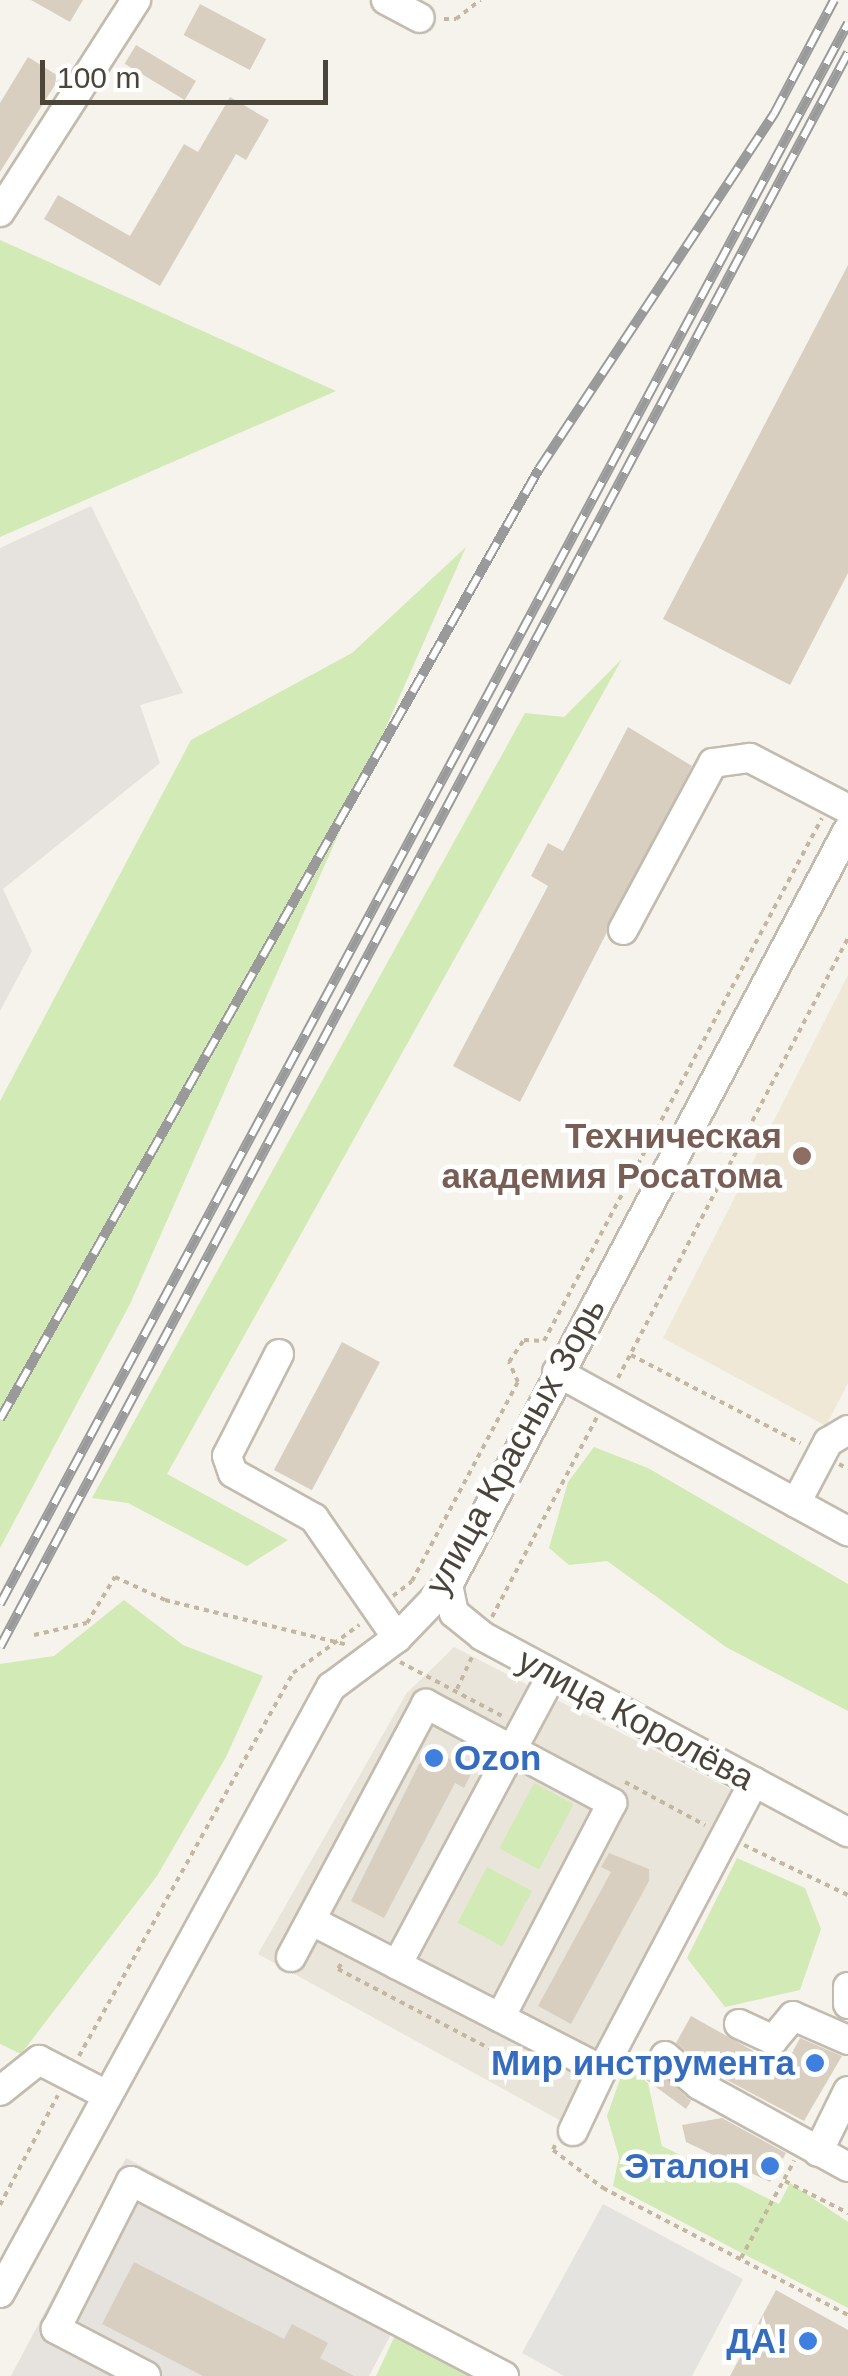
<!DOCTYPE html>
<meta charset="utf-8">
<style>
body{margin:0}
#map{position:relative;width:848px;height:2376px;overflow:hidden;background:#f6f3ec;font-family:Helvetica,sans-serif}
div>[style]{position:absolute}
.residential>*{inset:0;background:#eae5da}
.industrial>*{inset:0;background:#e6e2dd}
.education>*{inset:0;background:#efe8d6}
.green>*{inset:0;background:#d2eab5;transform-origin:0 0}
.parking>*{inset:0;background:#e5e3e0}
.building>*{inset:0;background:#d8cfc1;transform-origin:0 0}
.path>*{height:4px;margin-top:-2px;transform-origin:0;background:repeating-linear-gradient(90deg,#c4b79f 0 5px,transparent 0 10px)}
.roads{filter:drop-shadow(2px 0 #c2bbae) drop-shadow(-2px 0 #c2bbae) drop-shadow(0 2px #c2bbae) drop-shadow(0 -2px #c2bbae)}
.minor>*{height:28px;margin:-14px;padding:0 14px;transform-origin:14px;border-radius:14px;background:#fff}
.rail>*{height:10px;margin-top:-5px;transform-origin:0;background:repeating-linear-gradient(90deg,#fff 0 19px,#9a9a9a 0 38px);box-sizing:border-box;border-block:2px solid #9a9a9a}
.dots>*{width:28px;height:28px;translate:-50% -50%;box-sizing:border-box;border:5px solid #fff;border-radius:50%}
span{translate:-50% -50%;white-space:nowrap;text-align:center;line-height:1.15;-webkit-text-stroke:9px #fff;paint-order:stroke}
.education-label{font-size:35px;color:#785e54;font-weight:700}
.right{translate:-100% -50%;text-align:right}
.street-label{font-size:35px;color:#4b4439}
.shop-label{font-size:35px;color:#366cbe;font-weight:700}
.left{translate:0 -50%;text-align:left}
.scale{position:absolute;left:40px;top:60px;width:288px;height:45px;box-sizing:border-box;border:5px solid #4b4439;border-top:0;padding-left:12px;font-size:30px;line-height:35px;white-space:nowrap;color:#4b4439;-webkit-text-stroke:8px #fff;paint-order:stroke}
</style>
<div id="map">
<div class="residential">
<div style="clip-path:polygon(454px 1647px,753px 1801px,583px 2133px,258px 1954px,406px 1694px)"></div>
</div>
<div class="industrial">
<div style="clip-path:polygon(91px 506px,183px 693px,140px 705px,160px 763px,3px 889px,32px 951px,0 1011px,0 548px)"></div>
<div style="clip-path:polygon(126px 2158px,406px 2306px,369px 2376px,11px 2376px)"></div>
</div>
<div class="education">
<div style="clip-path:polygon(848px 975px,848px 1383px,826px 1426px,663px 1338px)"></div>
</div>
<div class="green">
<div style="clip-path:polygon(0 240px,336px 391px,0 537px)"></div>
<div style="clip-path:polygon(466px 547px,130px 1304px,0 1548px,0 1101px,191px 740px,352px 653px)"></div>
<div style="clip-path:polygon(622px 659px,167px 1474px,288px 1540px,247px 1566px,128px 1503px,92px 1498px,525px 713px,564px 717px)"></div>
<div style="clip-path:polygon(594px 1447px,648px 1468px,848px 1584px,848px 1711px,726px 1647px,607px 1561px,569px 1565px,549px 1548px,568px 1482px)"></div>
<div style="clip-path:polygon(124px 1600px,183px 1645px,263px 1676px,226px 1757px,157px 1876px,21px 2054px,0 2044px,0 1664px,54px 1656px)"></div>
<div style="left:534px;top:1783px;width:45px;height:74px;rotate:28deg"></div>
<div style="clip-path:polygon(737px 1858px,805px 1888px,821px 1929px,800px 1990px,725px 2007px,687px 1958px)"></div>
<div style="left:487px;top:1867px;width:51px;height:63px;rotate:28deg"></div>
<div style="clip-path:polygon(625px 2065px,648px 2083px,662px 2146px,779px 2204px,790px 2183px,848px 2222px,848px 2308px,613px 2186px,619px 2157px,607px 2116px)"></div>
<div style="clip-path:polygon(398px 2329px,497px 2376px,376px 2376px)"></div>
</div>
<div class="parking">
<div style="clip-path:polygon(603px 2204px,743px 2279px,692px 2376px,564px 2376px,522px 2353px)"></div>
</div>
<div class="building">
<div style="clip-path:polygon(31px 0,83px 0,70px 22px)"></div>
<div style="left:200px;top:4px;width:75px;height:35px;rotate:28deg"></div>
<div style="left:136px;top:45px;width:70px;height:22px;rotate:31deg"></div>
<div style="clip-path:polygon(28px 57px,60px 77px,0 172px,0 103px)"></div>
<div style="clip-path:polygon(230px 97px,269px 120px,246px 160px,236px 154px,160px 286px,44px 219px,58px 195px,130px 236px,184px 144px,198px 152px)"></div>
<div style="clip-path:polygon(848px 265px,848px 573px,790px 685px,663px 619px)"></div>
<div style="clip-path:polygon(628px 727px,692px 766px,520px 1102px,453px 1066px,548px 886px,531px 876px,548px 843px,563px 851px)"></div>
<div style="left:342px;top:1342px;width:43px;height:145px;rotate:28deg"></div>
<div style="clip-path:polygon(436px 1749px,471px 1774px,464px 1788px,455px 1783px,384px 1918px,351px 1901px,419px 1764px)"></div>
<div style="clip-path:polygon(609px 1853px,649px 1869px,649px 1881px,571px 2024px,538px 2006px,611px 1872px,601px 1867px)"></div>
<div style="clip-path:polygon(691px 2016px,784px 2068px,800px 2038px,842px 2056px,804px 2121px,708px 2070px,676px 2043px)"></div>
<div style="clip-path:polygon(649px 2063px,691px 2101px,686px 2109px,641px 2076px)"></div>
<div style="clip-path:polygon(722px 2118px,786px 2153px,770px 2182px,686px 2142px,682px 2125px)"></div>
<div style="clip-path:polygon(134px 2262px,284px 2339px,292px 2324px,328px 2343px,320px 2358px,354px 2376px,203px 2376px,102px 2324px)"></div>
<div style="clip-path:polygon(776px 2290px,848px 2330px,848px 2376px,730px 2376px)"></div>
</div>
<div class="path">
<div style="left:444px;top:19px;width:12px"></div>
<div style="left:456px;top:19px;width:31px;rotate:-38deg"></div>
<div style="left:631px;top:1355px;width:191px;rotate:27.5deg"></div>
<div style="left:618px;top:1378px;width:496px;rotate:-62.4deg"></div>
<div style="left:839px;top:1464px;width:10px;rotate:29deg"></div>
<div style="left:393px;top:1596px;width:24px;rotate:-38deg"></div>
<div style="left:412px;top:1581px;width:225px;rotate:-62deg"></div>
<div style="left:518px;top:1382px;width:22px;rotate:-114deg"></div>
<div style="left:509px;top:1362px;width:27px;rotate:-56deg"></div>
<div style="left:524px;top:1340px;width:20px;rotate:3deg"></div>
<div style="left:544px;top:1341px;width:592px;rotate:-62.01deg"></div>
<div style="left:492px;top:1617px;width:226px;rotate:-62.3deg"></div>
<div style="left:34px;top:1635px;width:54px;rotate:-12.8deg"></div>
<div style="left:87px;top:1623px;width:54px;rotate:-58.7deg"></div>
<div style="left:115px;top:1577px;width:55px;rotate:24.7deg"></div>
<div style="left:165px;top:1600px;width:188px;rotate:13.8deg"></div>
<div style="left:400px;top:1662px;width:115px;rotate:27.9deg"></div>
<div style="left:457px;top:1689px;width:35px;rotate:-65deg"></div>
<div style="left:625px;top:1782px;width:91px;rotate:28.3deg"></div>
<div style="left:744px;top:1845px;width:115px;rotate:25.7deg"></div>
<div style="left:341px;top:1964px;width:6px;rotate:121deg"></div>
<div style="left:338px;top:1969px;width:226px;rotate:27.7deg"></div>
<div style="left:538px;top:2074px;width:9px;rotate:-63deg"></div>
<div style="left:79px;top:2056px;width:439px;rotate:-60.8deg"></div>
<div style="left:293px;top:1673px;width:82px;rotate:-36deg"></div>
<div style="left:555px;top:2145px;width:5px;rotate:112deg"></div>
<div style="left:553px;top:2150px;width:63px;rotate:37.2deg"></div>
<div style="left:603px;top:2188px;width:276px;rotate:27.4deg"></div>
<div style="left:785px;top:2181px;width:71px;rotate:26.9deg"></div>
<div style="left:0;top:2205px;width:124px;rotate:-62.2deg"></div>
<div style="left:741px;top:2258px;width:111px;rotate:-61.3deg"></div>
</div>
<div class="roads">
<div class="minor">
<div style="left:386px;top:0;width:38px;rotate:28deg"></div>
<div style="left:0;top:212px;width:252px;rotate:-57.3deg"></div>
<div style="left:623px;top:930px;width:190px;rotate:-61.7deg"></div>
<div style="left:713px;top:763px;width:37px;rotate:-8deg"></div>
<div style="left:750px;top:758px;width:110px;rotate:27.5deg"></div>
<div style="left:279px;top:1354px;width:114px;rotate:117deg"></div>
<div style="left:227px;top:1456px;width:18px;rotate:71deg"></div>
<div style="left:233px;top:1473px;width:93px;rotate:29.1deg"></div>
<div style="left:314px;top:1518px;width:146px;rotate:55.3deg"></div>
<div style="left:557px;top:1372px;width:332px;rotate:28.7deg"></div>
<div style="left:796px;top:1503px;width:69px;rotate:-62.3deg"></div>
<div style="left:828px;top:1442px;width:23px;rotate:-31deg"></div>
<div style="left:448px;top:1585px;width:29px;rotate:78deg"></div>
<div style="left:454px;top:1613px;width:36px;rotate:39deg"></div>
<div style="left:482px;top:1636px;width:415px;rotate:28.2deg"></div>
<div style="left:312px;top:1921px;width:326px;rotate:27.2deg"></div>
<div style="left:602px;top:2070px;width:326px;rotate:-62.2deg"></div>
<div style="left:291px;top:1957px;width:287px;rotate:-61.9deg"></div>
<div style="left:426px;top:1704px;width:211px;rotate:28deg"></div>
<div style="left:612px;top:1803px;width:242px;rotate:117.5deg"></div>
<div style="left:397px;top:1965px;width:327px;rotate:-61.9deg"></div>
<div style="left:848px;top:1987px;width:17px;rotate:90deg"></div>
<div style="left:739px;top:2024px;width:38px;rotate:25deg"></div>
<div style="left:773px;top:2040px;width:31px;rotate:-50deg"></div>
<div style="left:793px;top:2016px;width:60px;rotate:23.6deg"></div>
<div style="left:665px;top:2056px;width:45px;rotate:40.5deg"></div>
<div style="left:699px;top:2085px;width:170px;rotate:28.8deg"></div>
<div style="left:0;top:2091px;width:50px;rotate:-38.5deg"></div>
<div style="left:39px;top:2060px;width:74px;rotate:27.3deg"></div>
<div style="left:573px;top:2131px;width:68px;rotate:-64.6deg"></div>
<div style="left:818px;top:2152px;width:68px;rotate:-63.8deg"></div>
<div style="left:0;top:2293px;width:691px;rotate:-61.36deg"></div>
<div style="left:331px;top:1687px;width:82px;rotate:-36.6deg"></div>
<div style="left:397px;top:1638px;width:74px;rotate:-46.1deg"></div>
<div style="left:448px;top:1585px;width:854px;rotate:-62.09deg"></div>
<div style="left:146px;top:2376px;width:102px;rotate:-152.4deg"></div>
<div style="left:56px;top:2329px;width:166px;rotate:-63.1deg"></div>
<div style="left:131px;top:2181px;width:421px;rotate:27.6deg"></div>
</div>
</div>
<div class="rail">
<div style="left:0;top:1419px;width:1092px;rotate:-60.43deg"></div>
<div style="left:539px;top:469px;width:426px;rotate:-56.5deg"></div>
<div style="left:774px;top:114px;width:129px;rotate:-62.2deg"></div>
<div style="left:0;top:1604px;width:1794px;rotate:-61.79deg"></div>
<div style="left:0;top:1647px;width:1806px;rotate:-61.99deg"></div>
</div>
<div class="dots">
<div style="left:802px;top:1156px;background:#8d6e63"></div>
<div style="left:434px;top:1758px;background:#3f7fe0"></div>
<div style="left:815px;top:2063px;background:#3f7fe0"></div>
<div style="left:770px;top:2166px;background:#3f7fe0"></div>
<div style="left:808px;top:2341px;background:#3f7fe0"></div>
</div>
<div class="education-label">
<span class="right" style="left:782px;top:1156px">Техническая<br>академия Росатома</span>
</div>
<div class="street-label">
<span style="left:515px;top:1446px;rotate:-61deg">улица Красных Зорь</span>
<span style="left:636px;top:1719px;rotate:28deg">улица Королёва</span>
</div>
<div class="shop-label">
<span class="left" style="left:454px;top:1758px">Ozon</span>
<span class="right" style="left:795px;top:2063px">Мир инструмента</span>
<span class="right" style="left:750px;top:2166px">Эталон</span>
<span class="right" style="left:788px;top:2341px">ДА!</span>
</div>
<div class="scale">100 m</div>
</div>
